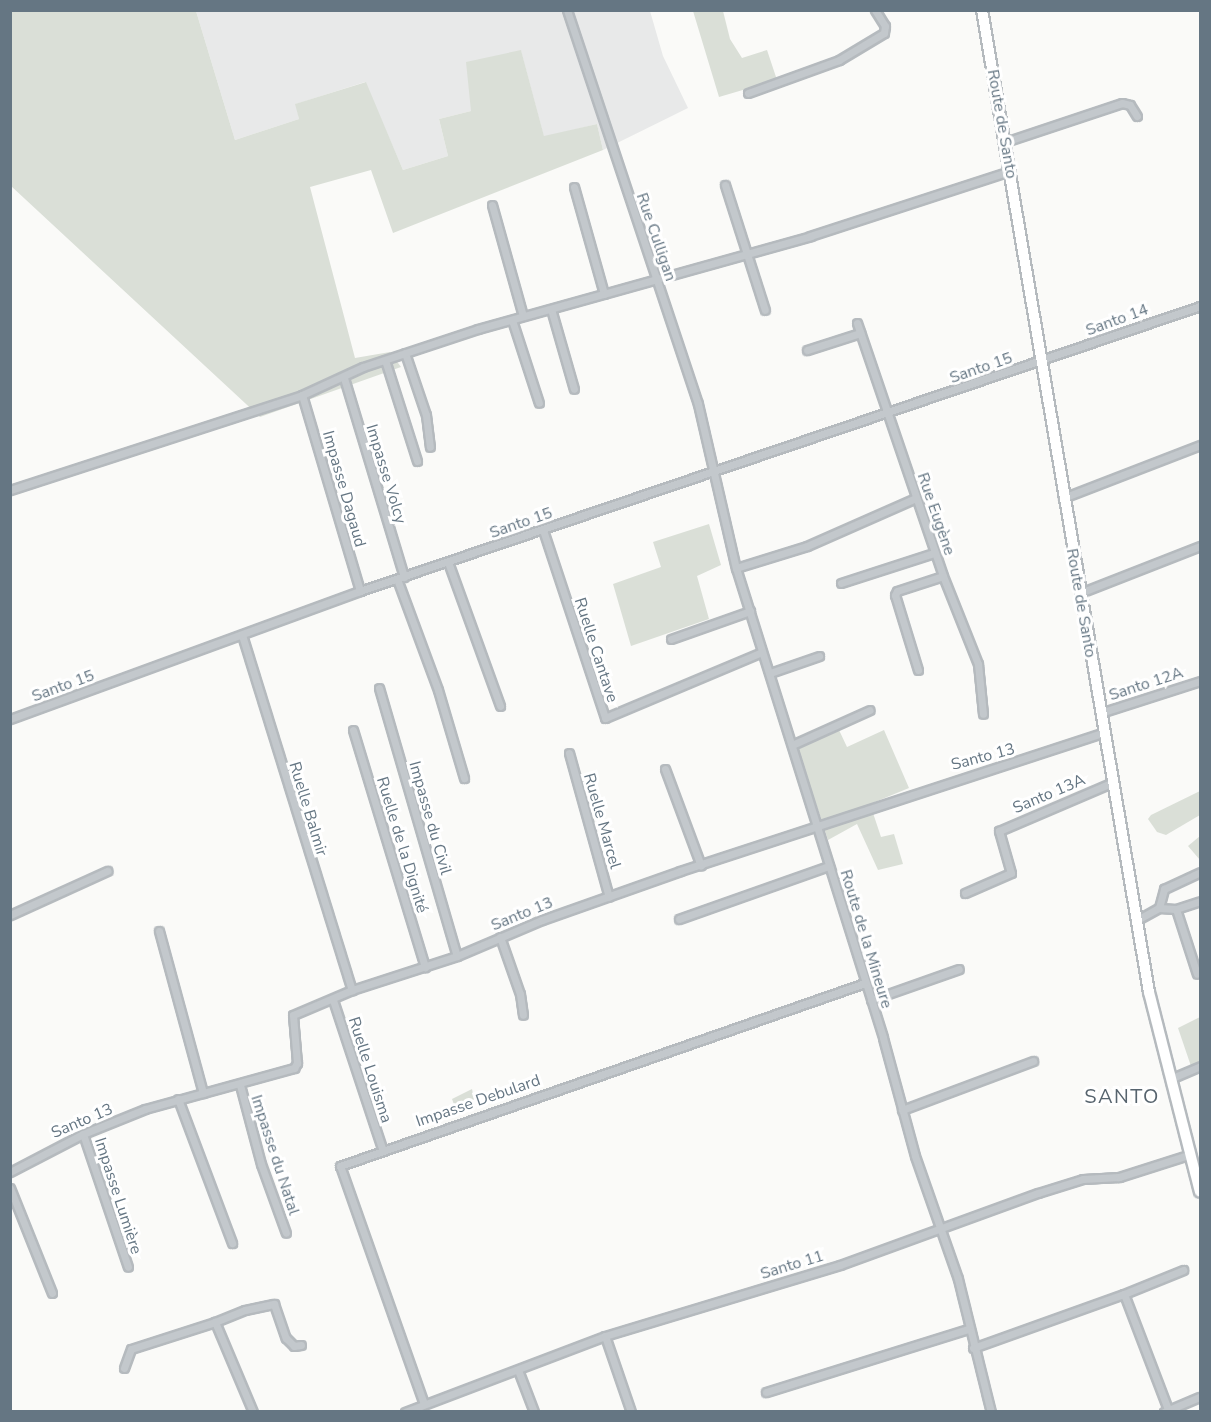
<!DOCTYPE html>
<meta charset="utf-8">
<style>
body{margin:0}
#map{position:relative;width:1211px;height:1422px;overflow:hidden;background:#fafaf8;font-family:"Nunito Sans",sans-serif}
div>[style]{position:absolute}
.built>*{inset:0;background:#e8e9e9}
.green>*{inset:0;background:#dadfd7}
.roads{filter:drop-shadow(2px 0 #b5babe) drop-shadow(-2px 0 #b5babe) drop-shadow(0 2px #b5babe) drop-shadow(0 -2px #b5babe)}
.minor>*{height:7px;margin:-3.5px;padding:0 3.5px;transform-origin:3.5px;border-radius:3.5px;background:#c3c8cc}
.primary>*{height:10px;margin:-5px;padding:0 5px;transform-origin:5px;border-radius:5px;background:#fff}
span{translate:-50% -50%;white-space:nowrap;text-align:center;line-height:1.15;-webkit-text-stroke:6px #fff;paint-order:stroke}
.street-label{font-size:16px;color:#657683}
.quarter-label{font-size:20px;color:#57646e;letter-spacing:1.5px}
.frame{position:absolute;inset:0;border:12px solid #657683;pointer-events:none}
</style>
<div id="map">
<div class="built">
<div style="clip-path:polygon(196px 11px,650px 11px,663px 56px,688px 108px,603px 150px,597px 124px,544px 137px,521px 51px,471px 111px,439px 119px,448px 156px,403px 170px,365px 82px,296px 104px,299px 119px,235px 140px)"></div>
</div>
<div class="green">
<div style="clip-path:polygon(10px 11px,196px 11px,235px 140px,299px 119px,295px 104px,366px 82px,403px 170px,448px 156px,439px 119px,471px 111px,466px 62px,521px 50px,544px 136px,597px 124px,603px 150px,393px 233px,371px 170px,310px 187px,355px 358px,390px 352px,401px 367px,260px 417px,11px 186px)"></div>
<div style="clip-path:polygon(693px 11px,723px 11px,730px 39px,742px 58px,767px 50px,777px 80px,719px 97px)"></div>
<div style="clip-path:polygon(709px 524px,721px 565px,697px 576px,709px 619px,631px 646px,613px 584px,661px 567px,653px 542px)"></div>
<div style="clip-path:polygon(839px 730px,847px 747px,884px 730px,909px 788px,870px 804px,881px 837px,894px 834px,903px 864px,878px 870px,857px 824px,828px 840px,798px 749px)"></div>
<div style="clip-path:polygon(1200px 791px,1200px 815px,1166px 835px,1157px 832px,1148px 819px,1151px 815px)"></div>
<div style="clip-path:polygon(1200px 836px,1200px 860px,1188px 846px)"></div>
<div style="clip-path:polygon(1200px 1017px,1200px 1073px,1194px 1075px,1178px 1028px)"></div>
<div style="clip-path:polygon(472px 1089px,475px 1103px,456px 1110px,452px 1099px)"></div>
</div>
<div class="roads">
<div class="minor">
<div style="left:567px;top:10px;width:415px;rotate:71.6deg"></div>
<div style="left:698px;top:404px;width:168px;rotate:77deg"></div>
<div style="left:736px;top:568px;width:492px;rotate:72.6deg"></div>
<div style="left:883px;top:1038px;width:122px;rotate:74.8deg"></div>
<div style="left:915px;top:1156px;width:130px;rotate:70.7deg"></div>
<div style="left:958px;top:1279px;width:137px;rotate:76.1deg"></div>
<div style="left:748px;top:93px;width:97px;rotate:-19.9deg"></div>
<div style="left:839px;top:60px;width:52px;rotate:-31deg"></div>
<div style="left:884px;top:33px;width:7px;rotate:-82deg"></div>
<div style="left:885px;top:26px;width:19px;rotate:-122deg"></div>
<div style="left:1005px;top:142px;width:123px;rotate:-18.4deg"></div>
<div style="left:1122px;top:103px;width:8px;rotate:14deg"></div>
<div style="left:1130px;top:105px;width:13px;rotate:58deg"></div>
<div style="left:725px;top:185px;width:131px;rotate:72.3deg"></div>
<div style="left:574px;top:187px;width:111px;rotate:74.3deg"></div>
<div style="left:492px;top:205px;width:115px;rotate:74.4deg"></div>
<div style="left:551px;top:309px;width:83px;rotate:74deg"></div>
<div style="left:512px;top:320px;width:87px;rotate:72deg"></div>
<div style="left:857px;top:323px;width:267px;rotate:71.2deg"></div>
<div style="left:943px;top:576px;width:95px;rotate:68.3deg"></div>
<div style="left:978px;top:664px;width:50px;rotate:84.3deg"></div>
<div style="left:807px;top:350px;width:56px;rotate:-17.8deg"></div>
<div style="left:405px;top:353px;width:65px;rotate:71.3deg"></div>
<div style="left:426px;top:415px;width:32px;rotate:83deg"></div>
<div style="left:385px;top:360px;width:106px;rotate:72.4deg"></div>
<div style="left:344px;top:378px;width:208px;rotate:73.2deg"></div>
<div style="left:302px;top:395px;width:204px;rotate:73.5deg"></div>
<div style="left:10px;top:490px;width:307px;rotate:-18deg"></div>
<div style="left:302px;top:395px;width:67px;rotate:-24.7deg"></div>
<div style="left:363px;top:367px;width:121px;rotate:-18.3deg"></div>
<div style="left:478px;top:329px;width:345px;rotate:-15.6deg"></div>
<div style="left:810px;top:236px;width:210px;rotate:-18deg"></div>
<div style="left:1063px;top:498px;width:147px;rotate:-21.1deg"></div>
<div style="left:543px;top:530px;width:198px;rotate:71.7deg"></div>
<div style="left:605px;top:718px;width:170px;rotate:-22.8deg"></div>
<div style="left:448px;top:562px;width:153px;rotate:70.1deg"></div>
<div style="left:736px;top:568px;width:74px;rotate:-17.2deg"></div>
<div style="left:807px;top:546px;width:119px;rotate:-23.8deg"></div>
<div style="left:397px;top:579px;width:118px;rotate:69.7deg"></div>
<div style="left:438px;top:690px;width:92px;rotate:73.5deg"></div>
<div style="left:841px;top:583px;width:98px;rotate:-17.9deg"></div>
<div style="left:1080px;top:593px;width:129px;rotate:-21.4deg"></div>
<div style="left:242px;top:635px;width:372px;rotate:72.8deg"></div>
<div style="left:671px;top:639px;width:84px;rotate:-19.5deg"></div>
<div style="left:918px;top:670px;width:78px;rotate:-107deg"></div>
<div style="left:895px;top:595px;width:4px;rotate:-63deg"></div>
<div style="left:897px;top:591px;width:48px;rotate:-18.1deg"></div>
<div style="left:770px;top:673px;width:52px;rotate:-19.1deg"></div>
<div style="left:379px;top:688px;width:279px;rotate:73.8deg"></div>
<div style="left:1100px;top:713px;width:105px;rotate:-17.7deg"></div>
<div style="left:10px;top:719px;width:373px;rotate:-20.1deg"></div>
<div style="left:360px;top:591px;width:887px;rotate:-18.74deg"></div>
<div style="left:353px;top:730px;width:248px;rotate:73.1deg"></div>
<div style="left:792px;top:745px;width:85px;rotate:-24.2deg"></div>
<div style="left:569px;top:753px;width:149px;rotate:74.5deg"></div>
<div style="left:665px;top:769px;width:103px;rotate:69.6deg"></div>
<div style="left:965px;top:893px;width:50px;rotate:-23.5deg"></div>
<div style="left:1011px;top:873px;width:44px;rotate:-105.9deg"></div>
<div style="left:999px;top:831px;width:122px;rotate:-23.2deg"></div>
<div style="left:1159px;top:908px;width:17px;rotate:3deg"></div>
<div style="left:1176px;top:909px;width:25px;rotate:-18deg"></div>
<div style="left:1176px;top:909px;width:68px;rotate:72.1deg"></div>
<div style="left:10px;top:915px;width:107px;rotate:-24.4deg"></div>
<div style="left:679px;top:919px;width:159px;rotate:-19.5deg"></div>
<div style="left:1137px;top:920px;width:25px;rotate:-29deg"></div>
<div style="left:1159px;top:908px;width:20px;rotate:-75deg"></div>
<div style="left:1164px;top:889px;width:40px;rotate:-25deg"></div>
<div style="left:159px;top:931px;width:168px;rotate:74.8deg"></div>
<div style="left:500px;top:937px;width:60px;rotate:70.7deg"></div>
<div style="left:520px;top:994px;width:21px;rotate:82deg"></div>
<div style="left:333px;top:1000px;width:156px;rotate:71.7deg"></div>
<div style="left:871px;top:1000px;width:93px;rotate:-19.4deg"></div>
<div style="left:1170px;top:1079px;width:33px;rotate:-23deg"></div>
<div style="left:240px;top:1085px;width:82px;rotate:75.1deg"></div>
<div style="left:261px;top:1164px;width:73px;rotate:70.1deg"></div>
<div style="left:178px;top:1099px;width:154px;rotate:69.4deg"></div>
<div style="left:902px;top:1110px;width:140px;rotate:-20.5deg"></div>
<div style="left:83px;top:1134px;width:140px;rotate:71.3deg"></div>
<div style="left:10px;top:1172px;width:82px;rotate:-27.5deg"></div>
<div style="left:83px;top:1134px;width:67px;rotate:-22deg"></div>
<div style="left:145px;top:1109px;width:155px;rotate:-15.4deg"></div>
<div style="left:294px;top:1068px;width:6px;rotate:-59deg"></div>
<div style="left:297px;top:1063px;width:48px;rotate:-94.8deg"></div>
<div style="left:293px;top:1015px;width:64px;rotate:-23deg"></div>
<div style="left:352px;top:990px;width:110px;rotate:-17.9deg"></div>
<div style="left:457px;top:956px;width:92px;rotate:-23deg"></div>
<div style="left:542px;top:920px;width:146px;rotate:-19.5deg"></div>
<div style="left:680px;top:871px;width:445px;rotate:-18.1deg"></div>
<div style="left:10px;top:1188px;width:113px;rotate:68.2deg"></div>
<div style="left:1124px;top:1294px;width:64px;rotate:-22.1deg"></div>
<div style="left:605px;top:1336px;width:80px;rotate:71.1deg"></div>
<div style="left:973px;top:1348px;width:160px;rotate:-19.7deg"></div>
<div style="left:1124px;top:1294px;width:126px;rotate:69.1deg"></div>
<div style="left:124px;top:1368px;width:20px;rotate:-70deg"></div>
<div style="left:131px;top:1349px;width:88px;rotate:-17.8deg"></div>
<div style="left:518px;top:1370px;width:45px;rotate:69.1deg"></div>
<div style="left:766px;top:1392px;width:212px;rotate:-17.3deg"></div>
<div style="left:424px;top:1404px;width:252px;rotate:-109.4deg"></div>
<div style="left:340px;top:1166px;width:556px;rotate:-19.22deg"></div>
<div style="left:253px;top:1412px;width:98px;rotate:-112.9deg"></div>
<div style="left:215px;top:1322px;width:32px;rotate:-22deg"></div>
<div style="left:245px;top:1310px;width:30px;rotate:-12deg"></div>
<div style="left:274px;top:1304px;width:36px;rotate:71deg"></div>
<div style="left:286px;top:1338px;width:11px;rotate:45deg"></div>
<div style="left:294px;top:1346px;width:7px;rotate:-8deg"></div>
<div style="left:405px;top:1412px;width:214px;rotate:-20.8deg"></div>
<div style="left:605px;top:1336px;width:245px;rotate:-16.8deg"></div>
<div style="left:840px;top:1265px;width:211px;rotate:-20deg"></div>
<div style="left:1038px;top:1193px;width:47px;rotate:-17.3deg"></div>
<div style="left:1083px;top:1179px;width:36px;rotate:-3deg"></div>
<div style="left:1119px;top:1177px;width:72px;rotate:-17.7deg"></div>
<div style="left:1164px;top:1412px;width:39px;rotate:-23deg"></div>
</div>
<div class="primary">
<div style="left:982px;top:10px;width:996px;rotate:80.35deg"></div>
<div style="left:1149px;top:992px;width:206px;rotate:75.7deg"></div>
</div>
</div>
<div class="street-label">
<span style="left:1002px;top:124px;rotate:80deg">Route de Santo</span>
<span style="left:656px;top:237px;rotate:71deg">Rue Culligan</span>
<span style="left:1117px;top:320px;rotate:-20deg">Santo 14</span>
<span style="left:981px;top:368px;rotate:-19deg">Santo 15</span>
<span style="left:386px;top:474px;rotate:73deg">Impasse Volcy</span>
<span style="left:344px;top:489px;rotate:74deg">Impasse Dagaud</span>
<span style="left:936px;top:514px;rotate:71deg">Rue Eugène</span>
<span style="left:521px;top:523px;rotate:-19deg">Santo 15</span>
<span style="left:1081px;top:603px;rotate:80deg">Route de Santo</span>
<span style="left:596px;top:650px;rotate:72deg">Ruelle Cantave</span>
<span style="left:1146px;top:684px;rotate:-18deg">Santo 12A</span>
<span style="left:63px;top:686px;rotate:-20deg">Santo 15</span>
<span style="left:983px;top:757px;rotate:-15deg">Santo 13</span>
<span style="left:1049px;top:794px;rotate:-23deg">Santo 13A</span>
<span style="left:308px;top:809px;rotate:73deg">Ruelle Balmir</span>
<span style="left:430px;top:818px;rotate:74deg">Impasse du Civil</span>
<span style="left:602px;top:821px;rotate:74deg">Ruelle Marcel</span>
<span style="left:402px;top:845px;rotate:73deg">Ruelle de la Dignité</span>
<span style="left:522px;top:914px;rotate:-22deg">Santo 13</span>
<span style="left:866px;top:939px;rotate:73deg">Route de la Mineure</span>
<span style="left:370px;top:1070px;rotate:72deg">Ruelle Louisma</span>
<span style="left:478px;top:1101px;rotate:-19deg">Impasse Debulard</span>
<span style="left:82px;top:1121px;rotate:-23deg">Santo 13</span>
<span style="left:275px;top:1155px;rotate:72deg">Impasse du Natal</span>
<span style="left:118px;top:1196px;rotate:72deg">Impasse Lumière</span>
<span style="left:792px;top:1265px;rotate:-17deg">Santo 11</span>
</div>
<div class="quarter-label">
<span style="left:1122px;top:1096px">SANTO</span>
</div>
<div class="frame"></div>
</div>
